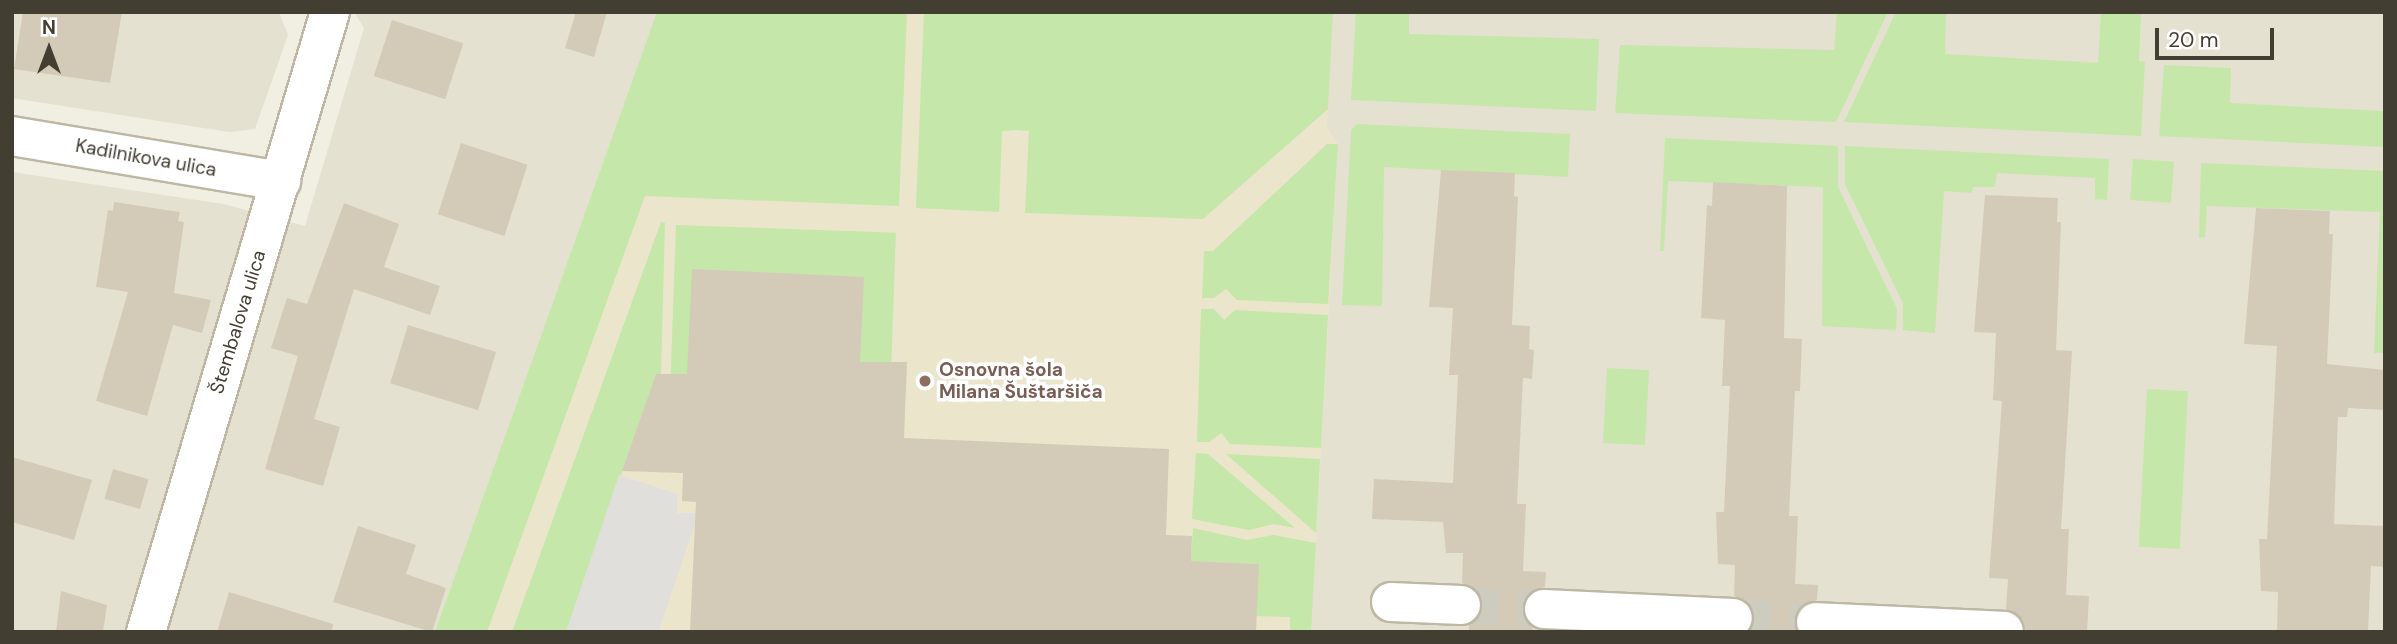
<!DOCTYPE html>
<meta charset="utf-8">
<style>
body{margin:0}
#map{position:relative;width:2397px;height:644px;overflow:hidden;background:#f1eee2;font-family:"DM Sans",sans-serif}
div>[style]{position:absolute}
.residential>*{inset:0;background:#e5e1d0}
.education>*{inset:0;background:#ebe5cb}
.green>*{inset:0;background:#c5e7a9;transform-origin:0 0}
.parking>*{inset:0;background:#e1dfdb}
.building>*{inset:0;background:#d3cbb7;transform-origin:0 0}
.street-tunnel>*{height:38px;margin-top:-19px;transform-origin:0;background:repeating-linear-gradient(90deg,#cecbbf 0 38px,transparent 0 57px)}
.roads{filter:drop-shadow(2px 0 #bdb7a4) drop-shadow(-2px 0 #bdb7a4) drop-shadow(0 2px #bdb7a4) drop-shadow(0 -2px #bdb7a4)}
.street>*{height:38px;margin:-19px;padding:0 19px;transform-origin:19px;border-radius:19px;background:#fff}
.dots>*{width:19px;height:19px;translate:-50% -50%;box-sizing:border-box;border:4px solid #fff;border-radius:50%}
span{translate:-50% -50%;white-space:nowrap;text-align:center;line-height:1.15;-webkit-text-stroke:7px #fff;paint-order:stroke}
.street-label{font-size:19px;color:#433e32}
.education-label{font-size:19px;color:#785e54;font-weight:700}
.left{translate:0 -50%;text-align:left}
.frame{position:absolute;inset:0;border:14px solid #433e32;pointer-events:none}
.north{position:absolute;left:14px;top:14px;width:70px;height:70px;-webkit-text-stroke:5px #fff;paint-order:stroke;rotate:0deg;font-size:19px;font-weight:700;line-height:28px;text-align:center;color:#433e32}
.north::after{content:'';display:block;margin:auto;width:24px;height:32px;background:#433e32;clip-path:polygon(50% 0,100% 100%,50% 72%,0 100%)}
.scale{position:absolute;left:2155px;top:28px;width:119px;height:32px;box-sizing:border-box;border:4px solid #433e32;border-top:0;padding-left:9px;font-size:21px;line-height:24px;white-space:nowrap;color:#433e32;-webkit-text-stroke:5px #fff;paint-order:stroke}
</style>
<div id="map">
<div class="residential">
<div style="clip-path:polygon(12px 12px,279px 12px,288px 35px,255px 129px,229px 132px,12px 98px)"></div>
<div style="clip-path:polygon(354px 12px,2385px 12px,2385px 632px,12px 632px,12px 172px,223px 204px,305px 226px,364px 28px)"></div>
</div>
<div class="education">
<div style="clip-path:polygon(657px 12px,1333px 12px,1327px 127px,1338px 144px,1311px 632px,436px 632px)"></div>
</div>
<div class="green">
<div style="clip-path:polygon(657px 12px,907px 12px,899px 206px,645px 196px,487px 632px,435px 632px)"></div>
<div style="clip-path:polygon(924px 12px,1333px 12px,1328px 109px,1203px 219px,1025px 213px,1029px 131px,1016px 130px,1002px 131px,999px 212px,916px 208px)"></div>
<div style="clip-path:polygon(1356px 12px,1409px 12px,1409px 34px,1599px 39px,1596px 111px,1351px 100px)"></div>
<div style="clip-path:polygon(1837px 12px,1888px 12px,1836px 122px,1615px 113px,1620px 45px,1834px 50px)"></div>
<div style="clip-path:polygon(1896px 12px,1946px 12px,1945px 54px,2098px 63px,2101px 12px,2141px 12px,2139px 61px,2145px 62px,2141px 136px,1844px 122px)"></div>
<div style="clip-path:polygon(2164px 65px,2231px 68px,2230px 103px,2383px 111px,2385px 86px,2385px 147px,2159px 136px)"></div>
<div style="clip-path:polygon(1357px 124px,1570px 134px,1568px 177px,1384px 167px,1382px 306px,1342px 305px,1351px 130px)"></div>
<div style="clip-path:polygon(1665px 138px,1838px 146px,1838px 187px,1897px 309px,1896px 330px,1822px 326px,1823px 187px,1668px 181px,1664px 251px,1660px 251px)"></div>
<div style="clip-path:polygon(1327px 144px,1338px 144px,1328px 304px,1237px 300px,1226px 289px,1214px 298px,1202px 298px,1204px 251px,1213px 251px)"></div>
<div style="clip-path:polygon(1845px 146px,2109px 159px,2107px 200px,2095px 199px,2095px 178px,1997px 173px,1995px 187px,1973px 187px,1972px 193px,1944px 191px,1935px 333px,1903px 330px,1903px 303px,1845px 184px)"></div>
<div style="left:2133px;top:159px;width:41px;height:41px;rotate:4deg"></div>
<div style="clip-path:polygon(2201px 163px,2385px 171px,2385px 353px,2374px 353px,2380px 212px,2207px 206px,2205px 237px,2199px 238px)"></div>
<div style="clip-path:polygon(661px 222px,665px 223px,661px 374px,656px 375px,566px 632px,512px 632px)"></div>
<div style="left:676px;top:225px;width:220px;height:149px;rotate:2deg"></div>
<div style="clip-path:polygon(1201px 309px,1214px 309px,1224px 320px,1235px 310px,1328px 315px,1321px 448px,1230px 444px,1221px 433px,1209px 442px,1197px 442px)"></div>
<div style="left:1607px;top:368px;width:42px;height:75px;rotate:3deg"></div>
<div style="left:2147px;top:389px;width:41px;height:158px;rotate:3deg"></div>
<div style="clip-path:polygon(1196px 453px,1208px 454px,1295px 528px,1274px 524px,1249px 530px,1192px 519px)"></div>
<div style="clip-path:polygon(1226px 454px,1320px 459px,1316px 533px)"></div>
<div style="clip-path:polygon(1193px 528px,1247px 540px,1273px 535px,1316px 543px,1311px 632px,1290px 632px,1290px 617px,1256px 616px,1258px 564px,1191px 561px)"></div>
</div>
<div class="parking">
<div style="clip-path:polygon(619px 475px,677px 494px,677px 513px,699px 513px,658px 632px,566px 632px)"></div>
</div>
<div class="building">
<div style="clip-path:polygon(23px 12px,122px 12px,110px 83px,14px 69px)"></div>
<div style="clip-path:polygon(576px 12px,607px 12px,594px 57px,565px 48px)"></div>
<div style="left:392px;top:20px;width:75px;height:59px;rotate:18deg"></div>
<div style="left:461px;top:143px;width:70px;height:75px;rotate:18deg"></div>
<div style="clip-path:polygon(1441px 170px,1515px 173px,1514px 196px,1518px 197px,1512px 325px,1530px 326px,1529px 349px,1534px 350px,1532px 379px,1523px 378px,1517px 504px,1526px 504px,1523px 571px,1546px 572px,1545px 587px,1533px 590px,1522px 607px,1534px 632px,1469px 632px,1469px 625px,1480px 616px,1481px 596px,1462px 583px,1463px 553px,1446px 553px,1443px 522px,1372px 519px,1374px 479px,1453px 483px,1458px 375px,1449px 375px,1453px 308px,1429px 307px)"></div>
<div style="clip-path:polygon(1713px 182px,1787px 186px,1784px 338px,1802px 339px,1800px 391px,1795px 391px,1789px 516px,1798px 516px,1795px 584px,1818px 585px,1817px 600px,1797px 611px,1797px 632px,1749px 632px,1755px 618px,1745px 600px,1734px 596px,1735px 565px,1718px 564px,1716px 512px,1724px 512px,1730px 386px,1722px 386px,1725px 320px,1701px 318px,1707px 205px,1712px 206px)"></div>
<div style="clip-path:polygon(1985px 195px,2058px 198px,2057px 222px,2061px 222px,2056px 350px,2072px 351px,2061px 529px,2069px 529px,2066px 595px,2089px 596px,2087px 632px,2026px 632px,2023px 620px,2006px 609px,2008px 579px,1989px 578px,2002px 401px,1993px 400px,1996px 333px,1974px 332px)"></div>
<div style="clip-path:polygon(114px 202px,180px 212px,178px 221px,184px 222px,174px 293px,211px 300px,202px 333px,173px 325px,147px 416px,96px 401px,128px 292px,96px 287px,108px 210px,113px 211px)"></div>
<div style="clip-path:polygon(344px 203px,399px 224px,384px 267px,440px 286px,430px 315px,354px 289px,314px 419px,340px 427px,323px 486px,265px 469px,298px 356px,271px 348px,287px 298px,307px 304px)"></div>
<div style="clip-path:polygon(2256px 208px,2330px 211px,2329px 234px,2333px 234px,2327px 364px,2385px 370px,2385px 410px,2348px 408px,2347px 417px,2338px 417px,2334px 524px,2385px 526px,2385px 567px,2371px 566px,2368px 632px,2277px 632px,2278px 592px,2261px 591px,2259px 539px,2267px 539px,2277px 346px,2244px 344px)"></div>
<div style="clip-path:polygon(692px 269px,864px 277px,860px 362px,907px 362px,904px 438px,1169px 449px,1166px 535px,1192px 536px,1191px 561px,1259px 564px,1256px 632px,690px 632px,696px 502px,682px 501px,683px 473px,622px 471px,656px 374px,687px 374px)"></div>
<div style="left:408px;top:325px;width:92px;height:61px;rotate:17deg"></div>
<div style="clip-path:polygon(12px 457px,92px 480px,74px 540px,12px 522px)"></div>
<div style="left:113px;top:469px;width:37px;height:31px;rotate:16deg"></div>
<div style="clip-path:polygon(358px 526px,416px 545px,406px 574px,446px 588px,432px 632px,333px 602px)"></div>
<div style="clip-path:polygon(61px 591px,107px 605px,103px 632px,56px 632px)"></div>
<div style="clip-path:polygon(229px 592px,333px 624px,332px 632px,217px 632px)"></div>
</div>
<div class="street-tunnel">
<div style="left:1461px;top:605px;width:83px;rotate:2.8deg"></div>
<div style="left:1733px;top:618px;width:83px;rotate:2.8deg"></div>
</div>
<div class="roads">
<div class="street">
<div style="left:12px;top:136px;width:273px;rotate:9.5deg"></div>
<div style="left:1391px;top:602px;width:70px;rotate:2.5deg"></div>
<div style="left:1544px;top:609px;width:189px;rotate:2.7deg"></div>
<div style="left:1816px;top:622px;width:188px;rotate:2.7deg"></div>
<div style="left:146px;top:632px;width:647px;rotate:-73.47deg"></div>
</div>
</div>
<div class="dots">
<div style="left:925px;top:381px;background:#8d6e63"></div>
</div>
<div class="street-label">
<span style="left:146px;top:158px;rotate:10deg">Kadilnikova ulica</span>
<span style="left:238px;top:322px;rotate:-73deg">Štembalova ulica</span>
</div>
<div class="education-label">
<span class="left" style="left:939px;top:381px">Osnovna šola<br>Milana Šuštaršiča</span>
</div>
<div class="frame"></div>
<div class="north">N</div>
<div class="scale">20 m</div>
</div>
